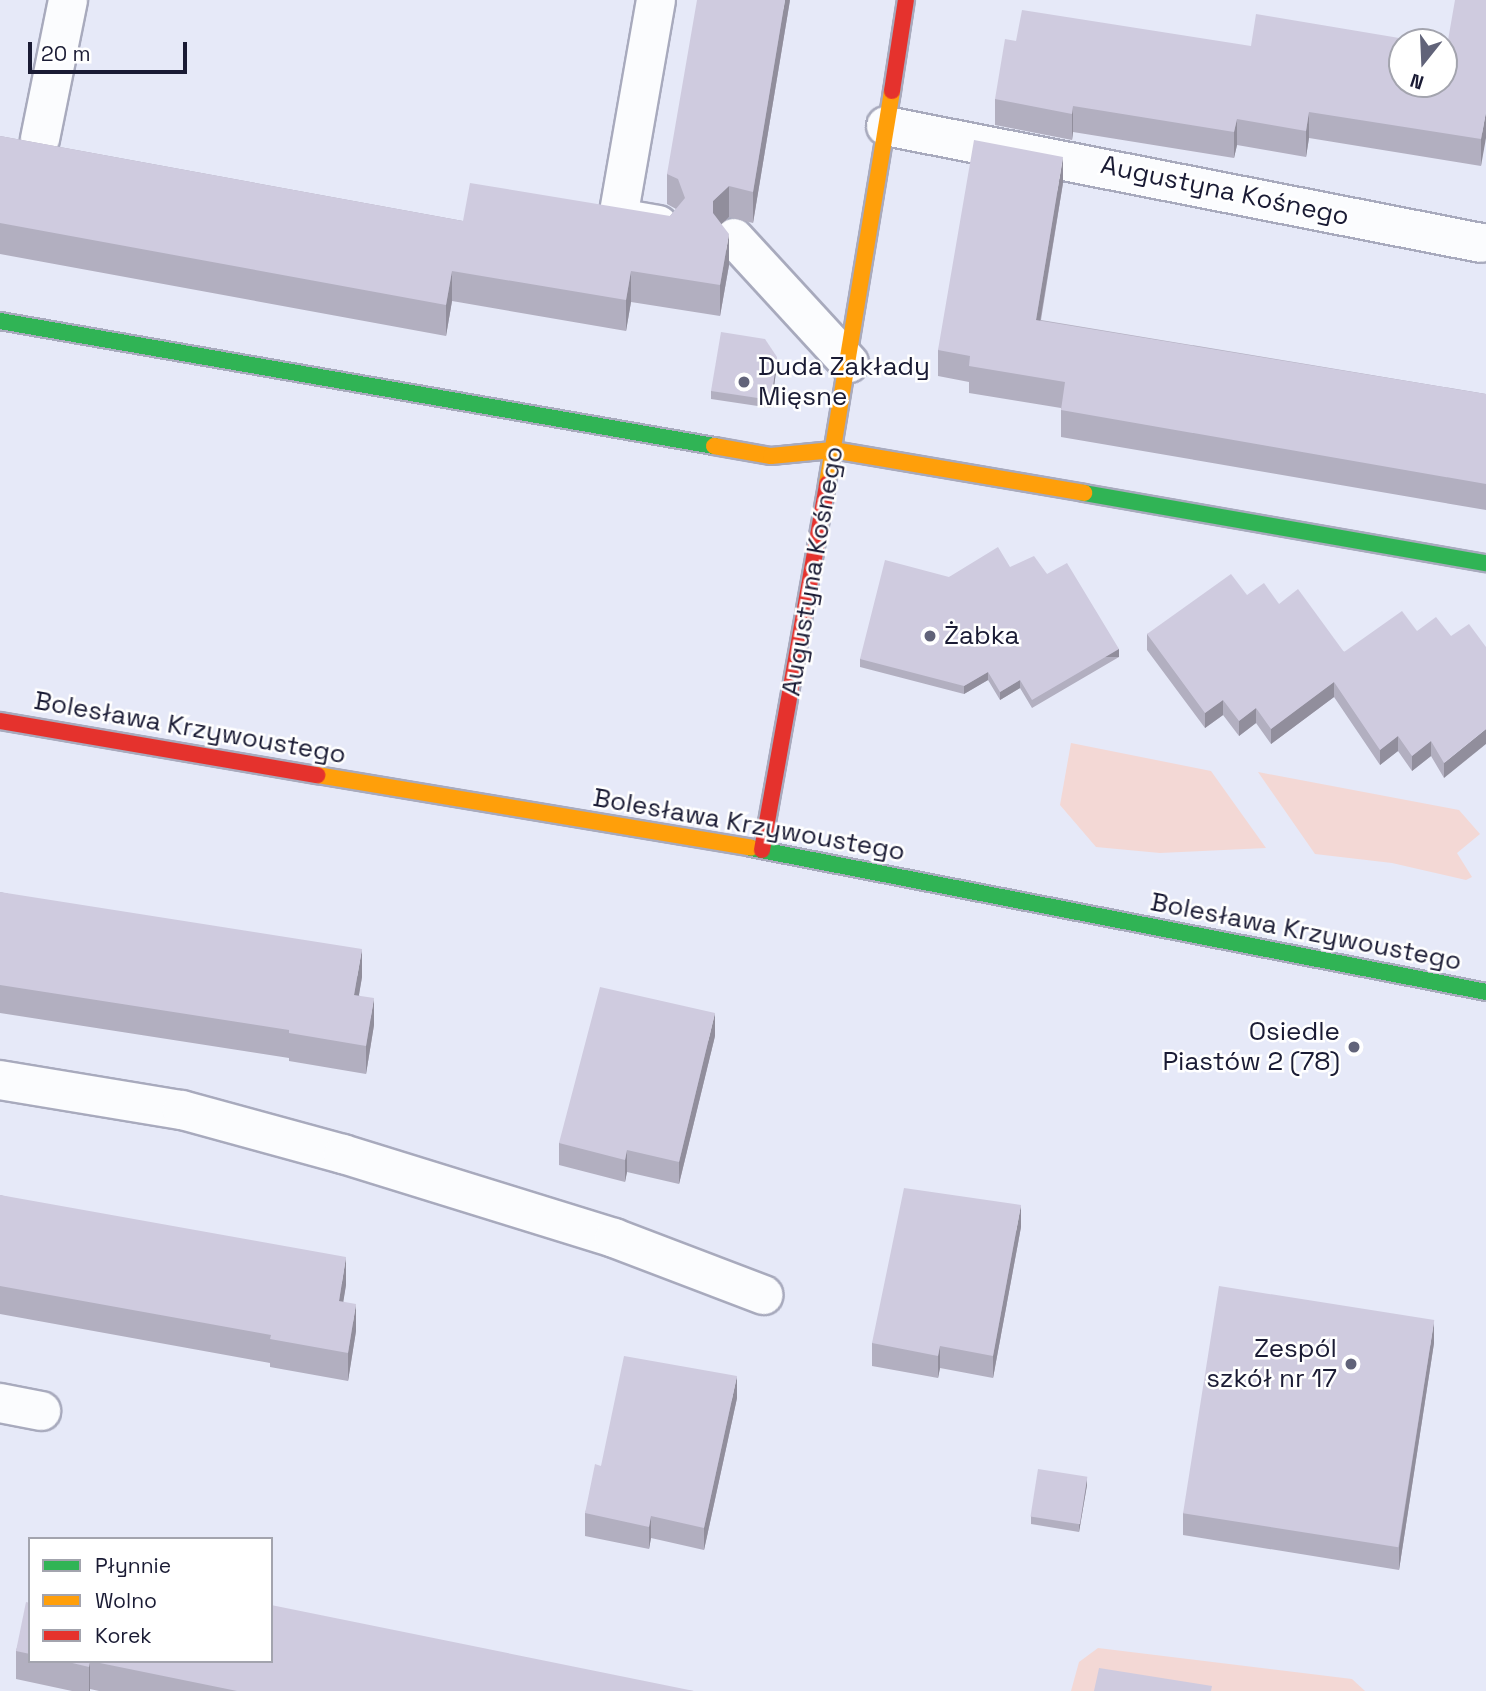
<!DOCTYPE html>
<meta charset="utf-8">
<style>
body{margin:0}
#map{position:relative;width:1486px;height:1691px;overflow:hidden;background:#e6e9f8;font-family:"Space Grotesk",sans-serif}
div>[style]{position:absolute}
.green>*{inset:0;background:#f3d8d5}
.roads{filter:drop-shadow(2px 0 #a8aabd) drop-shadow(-2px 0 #a8aabd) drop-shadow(0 2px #a8aabd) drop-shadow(0 -2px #a8aabd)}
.street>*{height:38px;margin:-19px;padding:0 19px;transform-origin:19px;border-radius:19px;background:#fbfcfe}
.fast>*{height:16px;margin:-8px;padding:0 8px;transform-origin:8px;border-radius:8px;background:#30b455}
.slow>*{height:16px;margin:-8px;padding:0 8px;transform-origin:8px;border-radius:8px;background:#ff9f0a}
.jam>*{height:16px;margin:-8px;padding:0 8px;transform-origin:8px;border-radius:8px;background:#e5322d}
.wall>*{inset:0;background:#b2afc0}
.shaded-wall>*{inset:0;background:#918e9c;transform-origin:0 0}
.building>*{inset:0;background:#cfcbdf;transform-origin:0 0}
.dots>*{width:19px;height:19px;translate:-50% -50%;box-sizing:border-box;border:4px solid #fff;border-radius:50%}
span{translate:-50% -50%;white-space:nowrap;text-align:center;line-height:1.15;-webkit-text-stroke:5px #fff;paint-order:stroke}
.street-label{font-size:26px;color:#1a1b34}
.poi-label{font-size:26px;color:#1a1b34}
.left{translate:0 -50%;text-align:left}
.right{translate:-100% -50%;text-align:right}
.legend{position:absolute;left:28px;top:1537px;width:245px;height:126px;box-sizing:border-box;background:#fff;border:2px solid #a3a4ae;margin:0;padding:9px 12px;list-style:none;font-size:21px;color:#1a1b34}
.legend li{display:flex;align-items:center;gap:14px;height:35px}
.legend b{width:35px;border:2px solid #a3a4ae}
.north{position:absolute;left:1388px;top:28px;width:70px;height:70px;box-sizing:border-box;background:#fff;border:2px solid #a3a4ae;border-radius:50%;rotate:198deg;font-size:19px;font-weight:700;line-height:28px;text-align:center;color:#1a1b34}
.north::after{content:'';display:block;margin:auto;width:24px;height:32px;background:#616379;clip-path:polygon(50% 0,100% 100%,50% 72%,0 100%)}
.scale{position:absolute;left:28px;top:42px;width:159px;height:32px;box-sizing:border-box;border:4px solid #1a1b34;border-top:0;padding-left:9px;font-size:21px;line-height:24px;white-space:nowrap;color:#1a1b34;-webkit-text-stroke:5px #fff;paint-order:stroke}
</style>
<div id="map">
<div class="green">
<div style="clip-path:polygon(1071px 743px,1211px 771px,1266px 848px,1160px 853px,1096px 847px,1060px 805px)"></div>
<div style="clip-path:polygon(1258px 772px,1459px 810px,1480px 834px,1457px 853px,1472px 877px,1466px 880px,1392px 863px,1315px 854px)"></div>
<div style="clip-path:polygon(1098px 1648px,1352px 1679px,1365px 1691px,1071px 1691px,1079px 1662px)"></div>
</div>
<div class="roads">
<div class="street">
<div style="left:656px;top:0;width:221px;rotate:99.9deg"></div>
<div style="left:618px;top:218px;width:41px;rotate:9.9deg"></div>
<div style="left:886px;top:126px;width:606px;rotate:11.12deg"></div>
<div style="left:40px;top:139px;width:142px;rotate:-78.6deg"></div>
<div style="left:734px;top:238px;width:170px;rotate:47.4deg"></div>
<div style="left:0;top:1080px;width:184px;rotate:9.4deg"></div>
<div style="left:182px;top:1110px;width:167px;rotate:15.3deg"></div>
<div style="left:343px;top:1154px;width:284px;rotate:17.2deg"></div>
<div style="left:614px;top:1238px;width:160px;rotate:20.9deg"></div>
<div style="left:0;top:1403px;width:42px;rotate:11deg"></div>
</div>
<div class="fast">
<div style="left:0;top:321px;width:725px;rotate:9.93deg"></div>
<div style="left:1084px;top:493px;width:408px;rotate:9.9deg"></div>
<div style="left:751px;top:848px;width:749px;rotate:11.08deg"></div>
</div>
<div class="slow">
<div style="left:714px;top:446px;width:58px;rotate:10deg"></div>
<div style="left:771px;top:456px;width:62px;rotate:-5.5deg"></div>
<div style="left:833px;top:450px;width:255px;rotate:9.7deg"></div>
<div style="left:827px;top:484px;width:398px;rotate:-80.6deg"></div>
<div style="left:317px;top:775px;width:440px;rotate:9.5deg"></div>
</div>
<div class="jam">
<div style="left:892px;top:91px;width:92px;rotate:-81.3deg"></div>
<div style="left:0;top:721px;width:322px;rotate:9.7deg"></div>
<div style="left:762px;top:850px;width:372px;rotate:-79.9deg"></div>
</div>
</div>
<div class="wall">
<div style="clip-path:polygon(790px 0,753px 223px,729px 217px,721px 224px,729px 265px,720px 316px,631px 302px,626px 331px,452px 301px,446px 336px,0 254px,0 136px,463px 221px,670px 216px,676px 209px,667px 204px,667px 174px)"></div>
<div style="clip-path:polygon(1486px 0,1481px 166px,1309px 138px,1306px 157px,1237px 145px,1234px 158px,1073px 132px,1072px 140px,995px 125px,995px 99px,1251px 46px,1447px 46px)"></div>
<div style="clip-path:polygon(1063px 183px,1041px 320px,1486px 394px,1486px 510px,1061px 437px,1061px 408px,969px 393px,969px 382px,938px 376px,938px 350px)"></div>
<div style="clip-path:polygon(777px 365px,771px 408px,711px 399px,711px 391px)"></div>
<div style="clip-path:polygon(1010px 567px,1047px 574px,1119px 657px,1032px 708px,1020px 688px,1000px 700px,988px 680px,964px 694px,860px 667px,860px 659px,949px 577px)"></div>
<div style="clip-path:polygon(1247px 595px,1279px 604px,1344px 652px,1417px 631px,1451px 636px,1444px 778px,1431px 756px,1412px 771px,1398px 751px,1380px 765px,1334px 697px,1271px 744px,1256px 723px,1239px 736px,1223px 715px,1205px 728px,1147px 650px,1147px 634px)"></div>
<div style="clip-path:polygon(0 892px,362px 977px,359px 995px,374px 1025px,366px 1074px,289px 1061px,289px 1058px,0 1013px)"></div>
<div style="clip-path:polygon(715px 1036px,679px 1184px,627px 1172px,625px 1182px,559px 1165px,559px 1143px)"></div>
<div style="clip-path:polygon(0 1195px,346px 1285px,343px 1301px,356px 1331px,348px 1381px,270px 1367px,270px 1363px,0 1314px)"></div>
<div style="clip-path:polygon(1021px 1227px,993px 1378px,940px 1368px,938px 1378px,872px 1366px,872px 1343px)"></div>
<div style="clip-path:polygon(1434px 1343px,1399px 1570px,1183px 1535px,1183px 1513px)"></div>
<div style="clip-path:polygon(737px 1398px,704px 1550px,651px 1538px,649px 1549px,585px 1536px,585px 1513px,601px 1466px)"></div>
<div style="clip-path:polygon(1087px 1485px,1079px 1532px,1031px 1524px,1031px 1516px)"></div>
<div style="clip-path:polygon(30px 1603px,30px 1661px,271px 1661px,694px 1691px,99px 1691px,90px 1689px,90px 1691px,72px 1691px,16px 1679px,16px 1651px)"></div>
</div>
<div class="shaded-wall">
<div style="clip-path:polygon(785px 0,790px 0,753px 223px,753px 192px)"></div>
<div style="clip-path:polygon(1073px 106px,1073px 132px,1072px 140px,1072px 114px)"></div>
<div style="clip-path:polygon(1309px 112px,1309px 138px,1306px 157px,1306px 131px)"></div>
<div style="clip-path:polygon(1486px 112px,1486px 138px,1481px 166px,1481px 139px)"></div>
<div style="clip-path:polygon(1237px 119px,1237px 145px,1234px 158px,1234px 132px)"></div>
<div style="clip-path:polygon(1063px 157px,1063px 183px,1036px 346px,1036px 320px)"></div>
<div style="clip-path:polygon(729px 186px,729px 217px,713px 232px,713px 201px)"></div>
<div style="clip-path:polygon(729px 234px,729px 265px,720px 316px,720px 285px)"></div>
<div style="clip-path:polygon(452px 271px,452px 301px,446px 336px,446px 305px)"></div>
<div style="clip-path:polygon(631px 271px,631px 302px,626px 331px,626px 300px)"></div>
<div style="clip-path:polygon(777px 357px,777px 365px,771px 408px,771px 400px)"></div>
<div style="left:1119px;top:649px;width:8px;height:101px;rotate:90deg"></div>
<div style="clip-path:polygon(988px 672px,988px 680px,964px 694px,964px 686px)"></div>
<div style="clip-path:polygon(1020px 680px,1020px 688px,1000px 700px,1000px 692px)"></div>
<div style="clip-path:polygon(1334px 682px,1334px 697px,1271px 744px,1271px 729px)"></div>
<div style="clip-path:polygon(1223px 700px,1223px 715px,1205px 728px,1205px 713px)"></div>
<div style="clip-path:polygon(1256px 708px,1256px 723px,1239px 736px,1239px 721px)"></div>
<div style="clip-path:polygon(1486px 729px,1486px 744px,1444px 778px,1444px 763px)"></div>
<div style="clip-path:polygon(1398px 736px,1398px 751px,1380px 765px,1380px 750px)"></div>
<div style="clip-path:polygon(1431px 741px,1431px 756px,1412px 771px,1412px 756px)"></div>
<div style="clip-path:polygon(362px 949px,362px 977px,354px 1023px,354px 995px)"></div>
<div style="clip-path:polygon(374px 998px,374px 1025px,366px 1074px,366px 1046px)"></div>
<div style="clip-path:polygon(715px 1013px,715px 1036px,679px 1184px,679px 1162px)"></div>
<div style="clip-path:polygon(627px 1150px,627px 1172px,625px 1182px,625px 1160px)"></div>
<div style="clip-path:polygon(1021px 1205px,1021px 1227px,993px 1378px,993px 1356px)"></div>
<div style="clip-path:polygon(346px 1257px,346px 1285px,339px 1329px,339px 1301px)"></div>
<div style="clip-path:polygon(356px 1304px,356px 1331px,348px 1381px,348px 1353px)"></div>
<div style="clip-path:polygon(1434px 1321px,1434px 1343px,1399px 1570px,1399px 1547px)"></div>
<div style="clip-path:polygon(940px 1346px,940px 1368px,938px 1378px,938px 1356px)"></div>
<div style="clip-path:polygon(737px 1376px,737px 1398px,704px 1550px,704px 1528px)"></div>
<div style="clip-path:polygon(1087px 1477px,1087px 1485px,1079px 1532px,1079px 1524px)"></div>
<div style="clip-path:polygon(651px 1516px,651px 1538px,649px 1549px,649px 1527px)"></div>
<div style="clip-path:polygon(90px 1661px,90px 1691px,89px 1691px,89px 1667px)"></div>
</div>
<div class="building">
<div style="clip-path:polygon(697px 0,785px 0,753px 192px,729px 186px,713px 201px,713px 213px,729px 234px,720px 285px,631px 271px,626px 300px,452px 271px,446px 305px,0 223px,0 136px,463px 221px,470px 183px,670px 216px,685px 198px,678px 179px,667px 174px)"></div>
<div style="clip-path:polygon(1455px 0,1486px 0,1486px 112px,1481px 139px,1309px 112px,1306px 131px,1237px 119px,1234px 132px,1073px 106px,1072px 114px,995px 99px,1005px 39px,1016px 41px,1022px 10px,1251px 46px,1256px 14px,1423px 42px,1402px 42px,1402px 84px,1444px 84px,1444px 46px,1447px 46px)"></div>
<div style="clip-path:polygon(974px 140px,1063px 157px,1036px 320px,1486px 394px,1486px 484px,1061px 410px,1065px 382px,969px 366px,970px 356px,938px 350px)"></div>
<div style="clip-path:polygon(721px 332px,765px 339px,777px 357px,771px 400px,711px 391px)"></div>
<div style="clip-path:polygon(998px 547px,1010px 567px,1034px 556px,1047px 574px,1067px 563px,1119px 649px,1032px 700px,1020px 680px,1000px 692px,988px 672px,964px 686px,860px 659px,885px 560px,949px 577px)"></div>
<div style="clip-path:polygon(1231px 574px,1247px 595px,1264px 583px,1279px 604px,1298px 589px,1344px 652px,1402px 611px,1417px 631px,1436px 617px,1451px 636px,1469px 624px,1486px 647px,1486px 729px,1444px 763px,1431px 741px,1412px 756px,1398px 736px,1380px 750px,1334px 682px,1271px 729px,1256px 708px,1239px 721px,1223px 700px,1205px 713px,1147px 634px)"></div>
<div style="clip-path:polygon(0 892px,362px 949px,354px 995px,374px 998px,366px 1046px,289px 1033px,289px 1030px,0 985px)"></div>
<div style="clip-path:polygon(600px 987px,715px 1013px,679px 1162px,627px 1150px,625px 1160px,559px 1143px)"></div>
<div style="clip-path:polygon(904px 1188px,1021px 1205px,993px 1356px,940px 1346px,938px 1356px,872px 1343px)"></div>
<div style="clip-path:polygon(0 1195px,346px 1257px,339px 1301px,356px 1304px,348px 1353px,270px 1339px,271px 1335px,0 1286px)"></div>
<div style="left:1219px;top:1286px;width:218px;height:230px;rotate:9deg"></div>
<div style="clip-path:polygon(624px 1356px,737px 1376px,704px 1528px,651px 1516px,649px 1527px,585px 1513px,595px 1464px,601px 1466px)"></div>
<div style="left:1038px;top:1469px;width:50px;height:48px;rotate:9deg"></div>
<div style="clip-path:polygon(26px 1602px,30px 1603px,30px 1654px,16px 1651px)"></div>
<div style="clip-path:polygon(271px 1605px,694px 1691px,237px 1691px,90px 1661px,89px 1667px,64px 1661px,271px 1661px)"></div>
<div style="clip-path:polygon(1099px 1668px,1212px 1686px,1211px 1691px,1094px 1691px)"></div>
</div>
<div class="dots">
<div style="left:744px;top:382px;background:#616379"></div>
<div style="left:930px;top:636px;background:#616379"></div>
<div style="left:1354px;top:1047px;background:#616379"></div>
<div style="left:1351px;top:1364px;background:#616379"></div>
</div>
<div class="street-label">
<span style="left:1225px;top:191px;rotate:12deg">Augustyna Kośnego</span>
<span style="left:813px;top:571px;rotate:-80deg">Augustyna Kośnego</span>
<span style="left:190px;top:728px;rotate:10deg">Bolesława Krzywoustego</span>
<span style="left:749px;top:825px;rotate:10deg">Bolesława Krzywoustego</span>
<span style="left:1306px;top:932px;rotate:11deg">Bolesława Krzywoustego</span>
</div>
<div class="poi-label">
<span class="left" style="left:758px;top:382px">Duda Zakłady<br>Mięsne</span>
<span class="left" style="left:944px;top:636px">Żabka</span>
<span class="right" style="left:1340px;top:1047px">Osiedle<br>Piastów 2 (78)</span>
<span class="right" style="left:1337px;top:1364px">Zespól<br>szkół nr 17</span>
</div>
<ul class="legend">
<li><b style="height:9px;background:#30b455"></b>Płynnie</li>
<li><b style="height:9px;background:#ff9f0a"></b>Wolno</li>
<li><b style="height:9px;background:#e5322d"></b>Korek</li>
</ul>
<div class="north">N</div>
<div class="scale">20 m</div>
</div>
